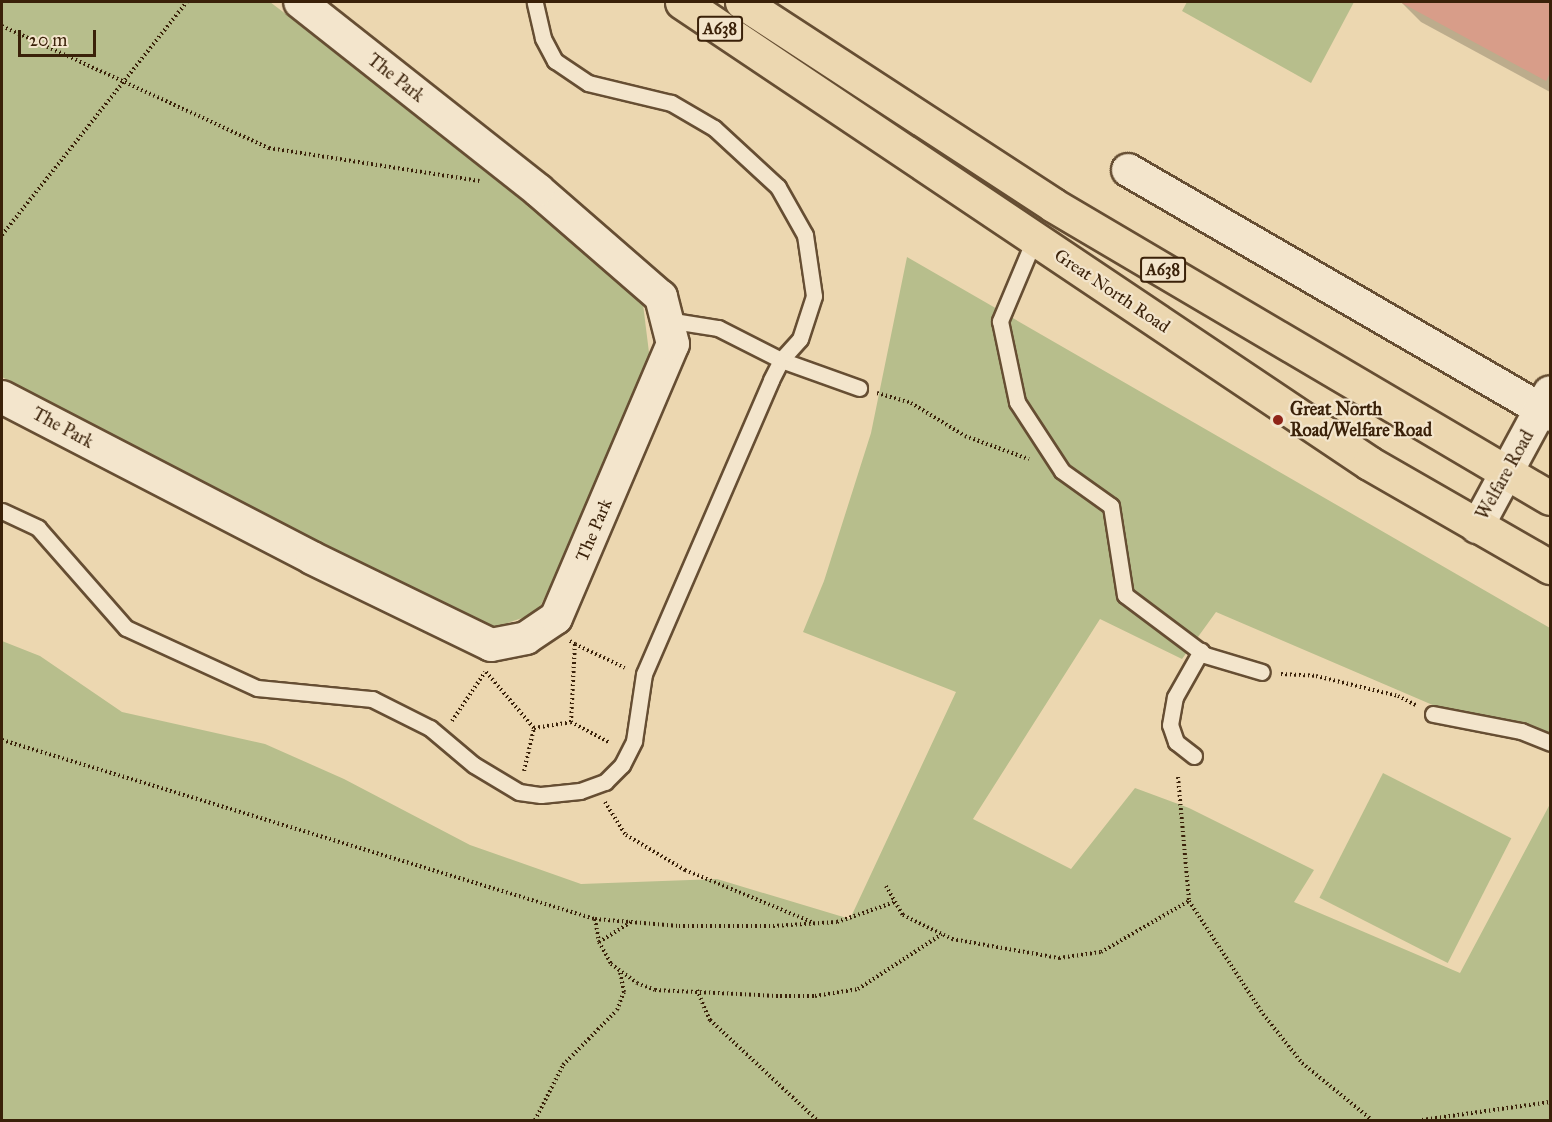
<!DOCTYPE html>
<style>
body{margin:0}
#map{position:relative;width:1552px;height:1122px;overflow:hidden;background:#ecd7b0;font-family:"IM FELL Great Primer",serif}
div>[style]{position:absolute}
.green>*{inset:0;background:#b7be8c;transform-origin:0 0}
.shadow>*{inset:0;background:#0003}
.building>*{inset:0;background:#d89d89}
.path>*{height:4px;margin-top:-2px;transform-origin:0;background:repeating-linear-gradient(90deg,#3a2109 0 1.5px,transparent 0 4.5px)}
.roads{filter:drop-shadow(2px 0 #664e33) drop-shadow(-2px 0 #664e33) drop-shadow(0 2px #664e33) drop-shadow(0 -2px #664e33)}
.service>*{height:15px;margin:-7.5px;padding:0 7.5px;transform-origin:7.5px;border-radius:7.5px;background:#f3e5cc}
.minor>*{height:32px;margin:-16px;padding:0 16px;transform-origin:16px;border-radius:16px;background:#f3e5cc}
.trunk>*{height:33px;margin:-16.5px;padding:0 16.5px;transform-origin:16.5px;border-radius:16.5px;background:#ecd7b0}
.dots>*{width:16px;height:16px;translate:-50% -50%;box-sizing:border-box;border:3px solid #f3e5cc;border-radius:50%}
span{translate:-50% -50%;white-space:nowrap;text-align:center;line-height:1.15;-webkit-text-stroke:4.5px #f3e5cc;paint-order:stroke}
.shield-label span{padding:2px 4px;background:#f3e5cc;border:2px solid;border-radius:4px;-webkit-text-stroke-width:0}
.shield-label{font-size:16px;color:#3a2109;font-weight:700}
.street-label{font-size:18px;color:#3a2109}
.poi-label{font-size:18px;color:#3a2109;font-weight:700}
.left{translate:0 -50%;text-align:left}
.frame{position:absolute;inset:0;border:3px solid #3a2109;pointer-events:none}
.scale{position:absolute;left:18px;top:30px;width:78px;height:27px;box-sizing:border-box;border:3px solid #3a2109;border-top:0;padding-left:8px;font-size:18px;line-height:21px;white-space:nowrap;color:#3a2109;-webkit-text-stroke:4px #f3e5cc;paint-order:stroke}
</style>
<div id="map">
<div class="green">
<div style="clip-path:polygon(2px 2px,270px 2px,511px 186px,643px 304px,652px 377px,537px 613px,484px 631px,2px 377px)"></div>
<div style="clip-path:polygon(1187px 2px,1354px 2px,1311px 83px,1182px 11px)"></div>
<div style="clip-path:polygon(907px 257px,1550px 628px,1550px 737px,1463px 718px,1216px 612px,1182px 659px,1100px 619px,973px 819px,1071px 869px,1135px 788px,1189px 808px,1314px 870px,1294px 902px,1460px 973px,1550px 804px,1550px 1120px,2px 1120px,2px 641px,40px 656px,122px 712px,265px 744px,344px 779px,470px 845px,581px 884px,717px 879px,850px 919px,956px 692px,803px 632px,824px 581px,871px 433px)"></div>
<div style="left:1383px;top:773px;width:144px;height:140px;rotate:27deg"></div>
</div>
<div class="shadow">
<div style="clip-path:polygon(1401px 2px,1550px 2px,1550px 92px,1421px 22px)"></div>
</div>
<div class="building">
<div style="clip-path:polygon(1400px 2px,1550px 2px,1550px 73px,1546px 81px)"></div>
</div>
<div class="path">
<div style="left:2px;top:26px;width:294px;rotate:24.6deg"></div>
<div style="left:269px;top:148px;width:213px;rotate:8.9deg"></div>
<div style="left:2px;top:235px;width:298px;rotate:-51.6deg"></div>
<div style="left:877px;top:393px;width:35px;rotate:16deg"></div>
<div style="left:911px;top:403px;width:63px;rotate:31.4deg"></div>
<div style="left:965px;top:436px;width:68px;rotate:19.8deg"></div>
<div style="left:575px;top:644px;width:55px;rotate:25.6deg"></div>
<div style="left:486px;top:672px;width:74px;rotate:49.4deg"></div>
<div style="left:534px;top:728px;width:37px;rotate:-9deg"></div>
<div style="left:571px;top:722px;width:78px;rotate:-87.1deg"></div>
<div style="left:575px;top:644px;width:6px;rotate:-149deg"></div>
<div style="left:1281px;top:674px;width:35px;rotate:3deg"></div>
<div style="left:1316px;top:676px;width:84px;rotate:13.7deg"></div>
<div style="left:1398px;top:696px;width:20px;rotate:27deg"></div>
<div style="left:452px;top:721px;width:59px;rotate:-56deg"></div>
<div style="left:571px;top:722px;width:44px;rotate:28.3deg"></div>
<div style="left:2px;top:740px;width:619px;rotate:16.8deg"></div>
<div style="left:595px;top:919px;width:84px;rotate:4.8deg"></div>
<div style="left:679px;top:926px;width:94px"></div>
<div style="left:773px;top:926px;width:64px;rotate:-3.6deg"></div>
<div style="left:837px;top:922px;width:61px;rotate:-19deg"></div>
<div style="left:524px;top:771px;width:44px;rotate:-76.9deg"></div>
<div style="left:1178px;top:777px;width:124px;rotate:84.9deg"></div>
<div style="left:1189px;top:901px;width:135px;rotate:56.8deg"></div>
<div style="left:1263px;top:1014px;width:63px;rotate:51.5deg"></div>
<div style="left:1302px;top:1063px;width:90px;rotate:39.2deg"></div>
<div style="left:605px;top:802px;width:39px;rotate:58deg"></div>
<div style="left:626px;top:835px;width:69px;rotate:30.7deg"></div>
<div style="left:685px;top:870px;width:139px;rotate:22.3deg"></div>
<div style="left:886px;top:886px;width:34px;rotate:60deg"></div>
<div style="left:903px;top:915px;width:55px;rotate:26.1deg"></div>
<div style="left:952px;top:939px;width:109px;rotate:10.1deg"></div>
<div style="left:1059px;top:958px;width:42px;rotate:-8.1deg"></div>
<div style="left:1101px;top:952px;width:102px;rotate:-30.1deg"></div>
<div style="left:595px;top:919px;width:23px;rotate:80deg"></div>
<div style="left:599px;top:942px;width:25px;rotate:61deg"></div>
<div style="left:611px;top:964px;width:32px;rotate:36deg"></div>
<div style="left:637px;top:983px;width:19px;rotate:21deg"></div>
<div style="left:655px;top:990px;width:121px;rotate:2.8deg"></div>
<div style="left:776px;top:996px;width:39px"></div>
<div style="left:815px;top:996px;width:44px;rotate:-9.2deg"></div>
<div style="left:858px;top:989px;width:100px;rotate:-33.2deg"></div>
<div style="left:599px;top:942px;width:38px;rotate:-32deg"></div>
<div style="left:697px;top:990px;width:33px;rotate:67deg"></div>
<div style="left:710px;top:1020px;width:146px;rotate:43.1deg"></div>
<div style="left:535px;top:1120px;width:62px;rotate:-63deg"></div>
<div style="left:563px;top:1065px;width:77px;rotate:-45.5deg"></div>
<div style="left:617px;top:1010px;width:19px;rotate:-69deg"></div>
<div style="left:624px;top:992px;width:21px;rotate:-101deg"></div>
<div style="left:1422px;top:1120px;width:129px;rotate:-8deg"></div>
</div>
<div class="roads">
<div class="service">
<div style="left:1034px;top:240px;width:88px;rotate:112.8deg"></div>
<div style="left:1000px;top:321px;width:83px;rotate:78.1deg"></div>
<div style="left:1017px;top:402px;width:82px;rotate:56.9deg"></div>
<div style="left:1062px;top:471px;width:60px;rotate:35.5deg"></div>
<div style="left:1111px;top:506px;width:90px;rotate:81.1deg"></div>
<div style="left:1125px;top:595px;width:100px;rotate:36.9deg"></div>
<div style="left:1205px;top:655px;width:59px;rotate:16.6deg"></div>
<div style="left:667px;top:320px;width:52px;rotate:8.9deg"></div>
<div style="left:718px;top:328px;width:71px;rotate:26.9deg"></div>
<div style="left:781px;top:360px;width:83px;rotate:19.7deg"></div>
<div style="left:2px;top:511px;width:40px;rotate:25deg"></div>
<div style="left:38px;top:528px;width:133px;rotate:48.7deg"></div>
<div style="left:126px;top:628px;width:144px;rotate:24.6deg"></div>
<div style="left:257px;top:688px;width:116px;rotate:5.5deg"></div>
<div style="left:372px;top:699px;width:65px;rotate:26.6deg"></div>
<div style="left:430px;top:728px;width:57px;rotate:40.1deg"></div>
<div style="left:474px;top:765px;width:52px;rotate:31deg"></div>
<div style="left:519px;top:792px;width:22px;rotate:8deg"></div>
<div style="left:541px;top:795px;width:39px;rotate:-6deg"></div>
<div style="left:580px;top:791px;width:27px;rotate:-20deg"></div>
<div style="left:605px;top:782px;width:24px;rotate:-45deg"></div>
<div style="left:622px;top:765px;width:27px;rotate:-63deg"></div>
<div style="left:634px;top:741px;width:68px;rotate:-81.5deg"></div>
<div style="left:644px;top:674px;width:320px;rotate:-66.6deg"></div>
<div style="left:771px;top:380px;width:22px;rotate:-63deg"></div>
<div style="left:781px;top:360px;width:28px;rotate:-48deg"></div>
<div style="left:800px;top:339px;width:45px;rotate:-72deg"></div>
<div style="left:814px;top:296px;width:62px;rotate:-98.4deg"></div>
<div style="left:805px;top:235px;width:55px;rotate:-119.4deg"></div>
<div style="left:778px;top:187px;width:87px;rotate:-137.3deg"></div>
<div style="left:714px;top:128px;width:50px;rotate:-149.8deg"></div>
<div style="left:671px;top:103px;width:85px;rotate:-166.5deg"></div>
<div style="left:588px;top:83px;width:40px;rotate:-146deg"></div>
<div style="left:555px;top:61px;width:26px;rotate:-118deg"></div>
<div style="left:543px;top:38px;width:37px;rotate:-103deg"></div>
<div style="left:1433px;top:714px;width:90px;rotate:10.9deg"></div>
<div style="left:1521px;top:731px;width:31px;rotate:22deg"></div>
<div style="left:1194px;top:756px;width:23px;rotate:-142deg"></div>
<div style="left:1176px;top:742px;width:18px;rotate:-109deg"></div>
<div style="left:1170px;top:725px;width:28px;rotate:-80deg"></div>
<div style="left:1175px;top:697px;width:53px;rotate:-60.5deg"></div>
</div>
<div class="minor">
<div style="left:1128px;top:170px;width:488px;rotate:30.1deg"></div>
<div style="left:2px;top:397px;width:349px;rotate:27.4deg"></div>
<div style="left:312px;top:558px;width:199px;rotate:25.9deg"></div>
<div style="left:491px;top:645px;width:36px;rotate:-11deg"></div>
<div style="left:526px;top:638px;width:36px;rotate:-34deg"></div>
<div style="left:556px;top:618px;width:298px;rotate:-66.9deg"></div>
<div style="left:673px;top:344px;width:49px;rotate:-104.3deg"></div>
<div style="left:661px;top:297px;width:163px;rotate:-139deg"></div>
<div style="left:538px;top:190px;width:303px;rotate:-141.7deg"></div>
<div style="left:1477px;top:527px;width:153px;rotate:-61.6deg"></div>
</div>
<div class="trunk">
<div style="left:682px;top:2px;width:827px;rotate:33.86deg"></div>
<div style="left:1369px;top:463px;width:209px;rotate:29.9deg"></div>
<div style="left:742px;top:2px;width:371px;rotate:33.1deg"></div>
<div style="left:1053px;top:205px;width:577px;rotate:30.52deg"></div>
</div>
</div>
<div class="dots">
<div style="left:1278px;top:420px;background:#8f2418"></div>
</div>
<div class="shield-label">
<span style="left:720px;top:29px">A638</span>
<span style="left:1163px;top:270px">A638</span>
</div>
<div class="street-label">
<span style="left:396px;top:78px;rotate:38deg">The Park</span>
<span style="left:1112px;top:291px;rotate:34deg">Great North Road</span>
<span style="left:63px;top:428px;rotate:28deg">The Park</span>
<span style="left:1505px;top:475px;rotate:-61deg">Welfare Road</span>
<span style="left:594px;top:530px;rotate:-67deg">The Park</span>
</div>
<div class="poi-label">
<span class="left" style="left:1290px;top:420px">Great North<br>Road/Welfare Road</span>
</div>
<div class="frame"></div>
<div class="scale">20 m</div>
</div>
